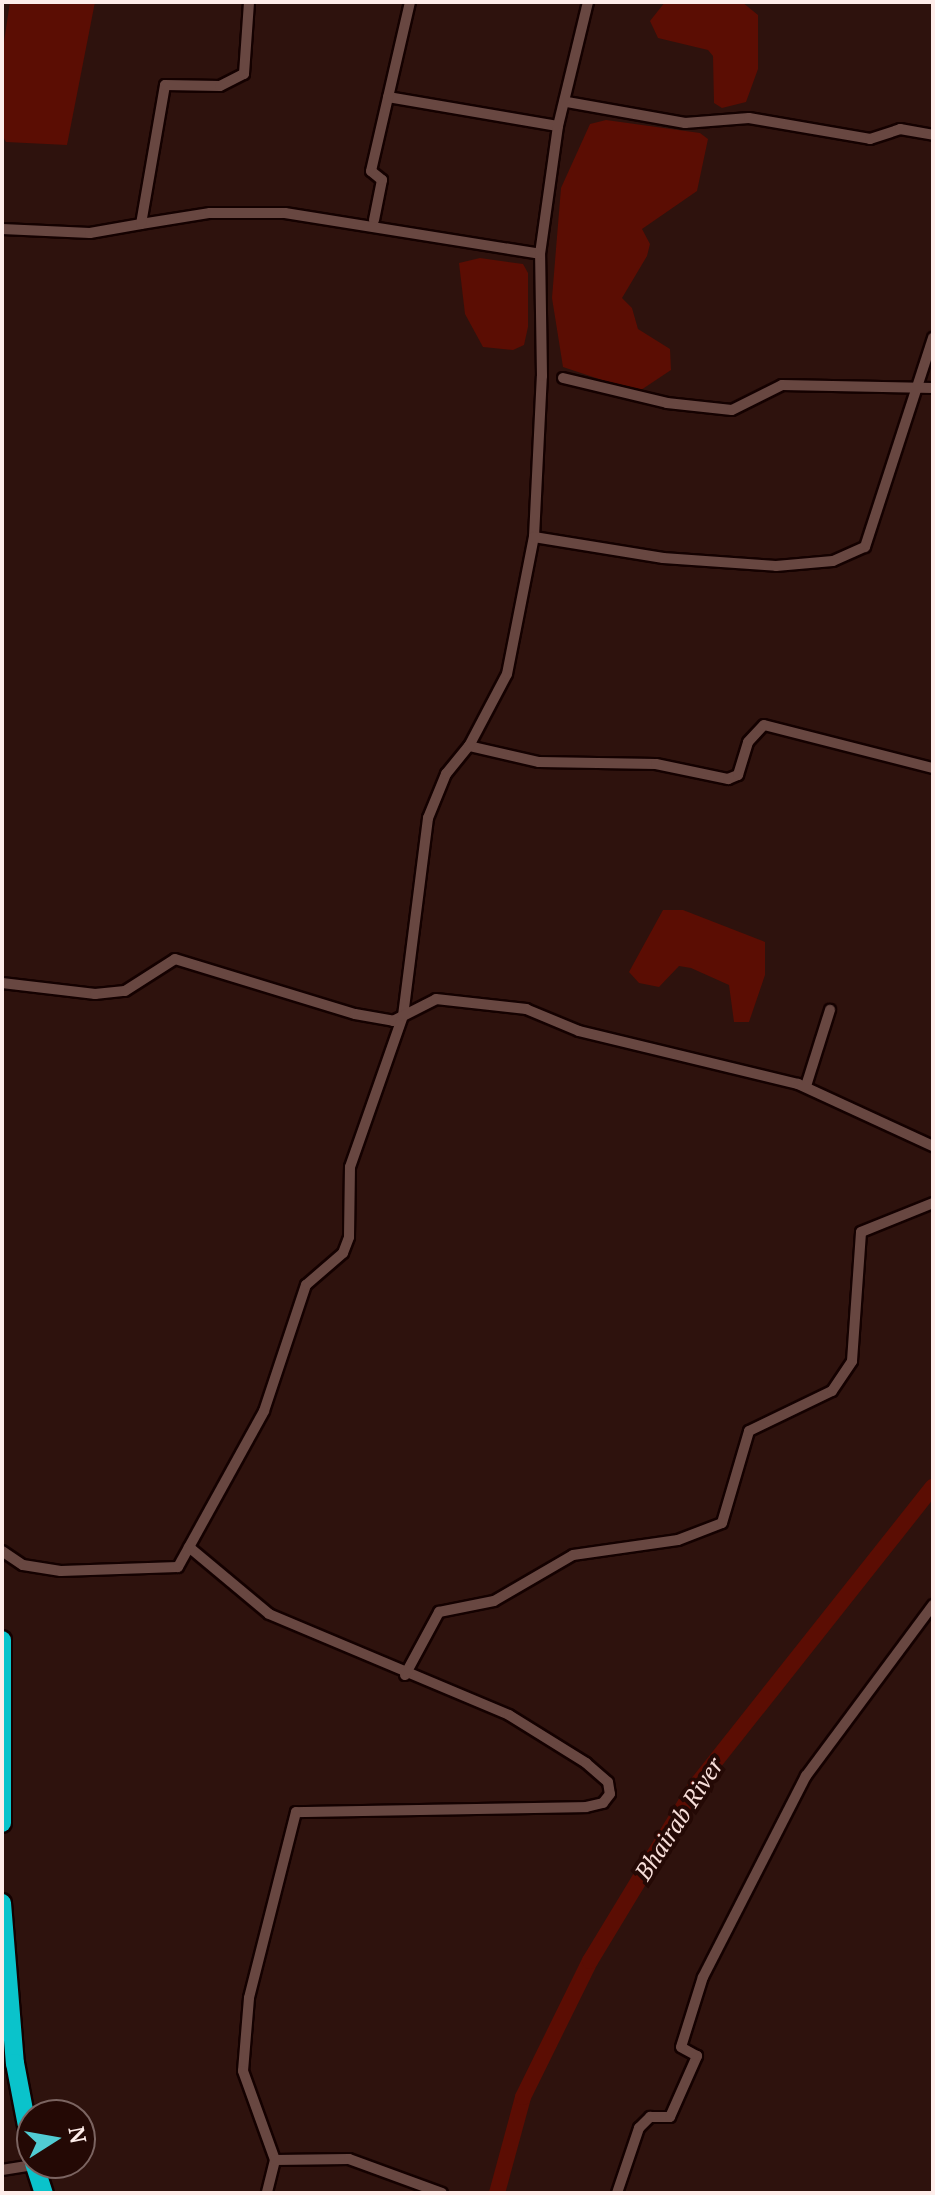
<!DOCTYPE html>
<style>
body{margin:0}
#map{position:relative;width:935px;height:2195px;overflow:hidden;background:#2e120d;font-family:"PT Serif",serif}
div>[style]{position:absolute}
.water>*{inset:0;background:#5b0d03}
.river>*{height:16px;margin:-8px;padding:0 8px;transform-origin:8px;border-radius:8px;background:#5b0d03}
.roads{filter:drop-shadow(2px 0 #140100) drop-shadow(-2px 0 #140100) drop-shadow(0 2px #140100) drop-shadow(0 -2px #140100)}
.street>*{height:10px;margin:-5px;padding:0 5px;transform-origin:5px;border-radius:5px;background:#684741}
.highway>*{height:18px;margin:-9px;padding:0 9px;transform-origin:9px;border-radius:9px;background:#0ac3cb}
span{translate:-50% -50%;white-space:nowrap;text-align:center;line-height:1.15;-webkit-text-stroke:8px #240905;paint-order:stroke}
.water-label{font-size:24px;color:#f7ded9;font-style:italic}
.frame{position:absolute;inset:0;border:4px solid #feedea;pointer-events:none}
.north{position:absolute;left:16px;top:2099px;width:80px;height:80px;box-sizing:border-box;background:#240905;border:2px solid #7b6461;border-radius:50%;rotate:79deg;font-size:22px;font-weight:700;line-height:32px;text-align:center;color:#feedea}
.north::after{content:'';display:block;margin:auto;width:28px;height:36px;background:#51ccd3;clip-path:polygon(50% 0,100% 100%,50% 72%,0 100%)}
</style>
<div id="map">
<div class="water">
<div style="clip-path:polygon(10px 2px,95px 2px,67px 145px,6px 142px,2px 135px,2px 55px)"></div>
<div style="clip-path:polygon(665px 2px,742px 2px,758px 15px,758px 69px,746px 102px,722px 108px,714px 103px,713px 56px,708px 50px,658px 38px,650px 21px)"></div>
<div style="clip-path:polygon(606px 120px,700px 133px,708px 139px,697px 191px,642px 229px,650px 244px,647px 256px,622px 298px,632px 308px,638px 329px,670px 349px,671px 370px,638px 392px,563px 367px,552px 298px,561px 188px,590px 124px)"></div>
<div style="clip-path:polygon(480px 258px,523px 264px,528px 273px,528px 327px,524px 345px,513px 350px,483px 347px,465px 314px,459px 263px)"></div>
<div style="clip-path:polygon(663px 910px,683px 910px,765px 942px,765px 975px,749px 1022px,734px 1022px,729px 985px,691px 968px,679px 966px,659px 987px,639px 983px,629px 972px)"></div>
</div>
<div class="river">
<div style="left:497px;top:2193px;width:99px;rotate:-74.8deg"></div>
<div style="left:523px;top:2097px;width:152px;rotate:-63.8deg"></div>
<div style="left:590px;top:1961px;width:208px;rotate:-58.8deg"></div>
<div style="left:698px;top:1783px;width:378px;rotate:-51.6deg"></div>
</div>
<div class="roads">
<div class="street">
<div style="left:388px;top:97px;width:172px;rotate:9.7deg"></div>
<div style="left:567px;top:102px;width:120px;rotate:10.1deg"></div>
<div style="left:685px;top:123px;width:64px;rotate:-4.5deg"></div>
<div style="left:749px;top:118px;width:123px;rotate:9.8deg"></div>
<div style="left:870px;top:139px;width:32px;rotate:-18deg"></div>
<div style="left:900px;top:129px;width:34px;rotate:10deg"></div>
<div style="left:374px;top:220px;width:41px;rotate:-78.7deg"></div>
<div style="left:382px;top:180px;width:14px;rotate:-141deg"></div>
<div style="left:371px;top:171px;width:173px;rotate:-77deg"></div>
<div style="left:141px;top:224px;width:70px;rotate:-9.1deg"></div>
<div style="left:210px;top:213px;width:75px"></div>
<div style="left:285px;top:213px;width:258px;rotate:9.1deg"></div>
<div style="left:2px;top:229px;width:88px;rotate:2.6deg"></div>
<div style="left:90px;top:233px;width:52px;rotate:-10deg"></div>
<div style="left:141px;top:224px;width:141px;rotate:-80.2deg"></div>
<div style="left:165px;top:85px;width:55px;rotate:1deg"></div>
<div style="left:220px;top:86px;width:27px;rotate:-27deg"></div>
<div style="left:244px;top:74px;width:72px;rotate:-86deg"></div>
<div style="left:563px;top:378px;width:107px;rotate:13.5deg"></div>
<div style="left:667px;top:403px;width:65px;rotate:6.1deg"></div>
<div style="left:732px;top:410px;width:56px;rotate:-26.6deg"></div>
<div style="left:782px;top:385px;width:151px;rotate:1.1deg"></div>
<div style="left:534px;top:537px;width:161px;rotate:-87.2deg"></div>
<div style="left:542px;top:376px;width:122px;rotate:-90.9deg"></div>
<div style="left:540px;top:254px;width:129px;rotate:-82deg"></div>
<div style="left:558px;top:126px;width:128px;rotate:-76.4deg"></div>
<div style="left:469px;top:746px;width:72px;rotate:12.9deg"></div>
<div style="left:539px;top:762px;width:117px;rotate:1deg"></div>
<div style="left:656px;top:764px;width:74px;rotate:11.8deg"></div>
<div style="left:728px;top:779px;width:11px;rotate:-22deg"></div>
<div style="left:738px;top:775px;width:34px;rotate:-73deg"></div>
<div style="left:748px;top:742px;width:23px;rotate:-47deg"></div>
<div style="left:764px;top:725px;width:174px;rotate:14.3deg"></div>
<div style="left:2px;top:983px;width:94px;rotate:6.7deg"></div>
<div style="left:95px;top:994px;width:30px;rotate:-6deg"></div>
<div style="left:125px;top:991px;width:59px;rotate:-32.6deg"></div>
<div style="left:175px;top:959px;width:188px;rotate:17deg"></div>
<div style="left:355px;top:1014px;width:39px;rotate:10deg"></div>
<div style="left:393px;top:1021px;width:11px;rotate:-27deg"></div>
<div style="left:403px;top:1016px;width:200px;rotate:-82.8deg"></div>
<div style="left:428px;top:818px;width:48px;rotate:-67.8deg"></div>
<div style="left:446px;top:774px;width:36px;rotate:-51deg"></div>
<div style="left:469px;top:746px;width:81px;rotate:-62.2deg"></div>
<div style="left:507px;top:674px;width:140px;rotate:-78.9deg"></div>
<div style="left:534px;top:537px;width:131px;rotate:9.2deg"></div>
<div style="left:663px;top:558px;width:113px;rotate:4deg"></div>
<div style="left:776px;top:566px;width:57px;rotate:-5deg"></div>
<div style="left:833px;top:561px;width:35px;rotate:-24deg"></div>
<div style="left:865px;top:547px;width:220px;rotate:-72deg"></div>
<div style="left:806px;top:1086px;width:80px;rotate:-72.5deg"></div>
<div style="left:189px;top:1547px;width:104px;rotate:39.9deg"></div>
<div style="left:269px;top:1614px;width:260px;rotate:22.8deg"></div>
<div style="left:509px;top:1715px;width:91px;rotate:31.9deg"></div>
<div style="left:586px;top:1763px;width:29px;rotate:41deg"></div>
<div style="left:608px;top:1782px;width:12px;rotate:81deg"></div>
<div style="left:610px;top:1794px;width:11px;rotate:128deg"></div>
<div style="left:603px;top:1803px;width:17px;rotate:167deg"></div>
<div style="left:586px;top:1807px;width:290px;rotate:179deg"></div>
<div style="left:296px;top:1812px;width:192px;rotate:104.2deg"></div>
<div style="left:249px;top:1998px;width:73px;rotate:94.7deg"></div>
<div style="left:243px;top:2071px;width:95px;rotate:70.2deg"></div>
<div style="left:275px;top:2160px;width:34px;rotate:104deg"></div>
<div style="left:2px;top:1551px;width:25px;rotate:34deg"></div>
<div style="left:23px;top:1565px;width:38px;rotate:9deg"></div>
<div style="left:61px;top:1571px;width:117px;rotate:-2deg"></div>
<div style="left:178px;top:1567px;width:178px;rotate:-61.1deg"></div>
<div style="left:264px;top:1411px;width:133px;rotate:-71.6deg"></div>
<div style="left:306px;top:1285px;width:49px;rotate:-40.9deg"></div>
<div style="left:343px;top:1253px;width:17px;rotate:-69deg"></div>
<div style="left:349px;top:1237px;width:70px;rotate:-89.2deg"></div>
<div style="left:350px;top:1167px;width:160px;rotate:-70.7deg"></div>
<div style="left:403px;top:1016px;width:37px;rotate:-27deg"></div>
<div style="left:436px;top:999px;width:91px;rotate:6.3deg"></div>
<div style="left:526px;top:1009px;width:57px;rotate:22.5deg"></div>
<div style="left:579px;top:1031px;width:225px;rotate:13.6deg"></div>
<div style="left:798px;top:1084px;width:149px;rotate:24.7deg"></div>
<div style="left:405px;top:1675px;width:72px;rotate:-61.6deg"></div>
<div style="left:439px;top:1612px;width:56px;rotate:-11.3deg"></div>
<div style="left:494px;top:1601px;width:91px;rotate:-30.2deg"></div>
<div style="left:573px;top:1555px;width:106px;rotate:-8.1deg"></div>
<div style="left:678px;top:1540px;width:47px;rotate:-21.1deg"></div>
<div style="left:722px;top:1523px;width:96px;rotate:-73.6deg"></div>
<div style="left:749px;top:1431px;width:92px;rotate:-25.7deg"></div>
<div style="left:832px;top:1391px;width:36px;rotate:-56deg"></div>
<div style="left:852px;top:1361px;width:129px;rotate:-86deg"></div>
<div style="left:861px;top:1232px;width:78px;rotate:-21.9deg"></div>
<div style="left:275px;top:2160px;width:74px;rotate:-0.8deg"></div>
<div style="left:349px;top:2159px;width:99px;rotate:20.1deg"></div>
<div style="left:2px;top:2170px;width:33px;rotate:-9deg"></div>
<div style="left:617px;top:2193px;width:69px;rotate:-71.3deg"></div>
<div style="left:639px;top:2128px;width:16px;rotate:-45deg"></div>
<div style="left:650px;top:2117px;width:20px"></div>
<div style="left:670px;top:2117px;width:67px;rotate:-66.1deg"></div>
<div style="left:697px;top:2056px;width:18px;rotate:-151deg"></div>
<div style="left:681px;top:2047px;width:73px;rotate:-72.6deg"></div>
<div style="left:703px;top:1977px;width:226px;rotate:-62.9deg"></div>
<div style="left:806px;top:1776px;width:213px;rotate:-53.4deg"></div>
</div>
<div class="highway">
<div style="left:2px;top:1640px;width:183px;rotate:90deg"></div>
<div style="left:2px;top:1903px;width:161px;rotate:85.4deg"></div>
<div style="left:15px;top:2063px;width:91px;rotate:79.2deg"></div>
<div style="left:34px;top:2163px;width:32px;rotate:72deg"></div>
</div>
</div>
<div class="water-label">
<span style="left:679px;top:1819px;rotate:-57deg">Bhairab River</span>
</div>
<div class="frame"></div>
<div class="north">N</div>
</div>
